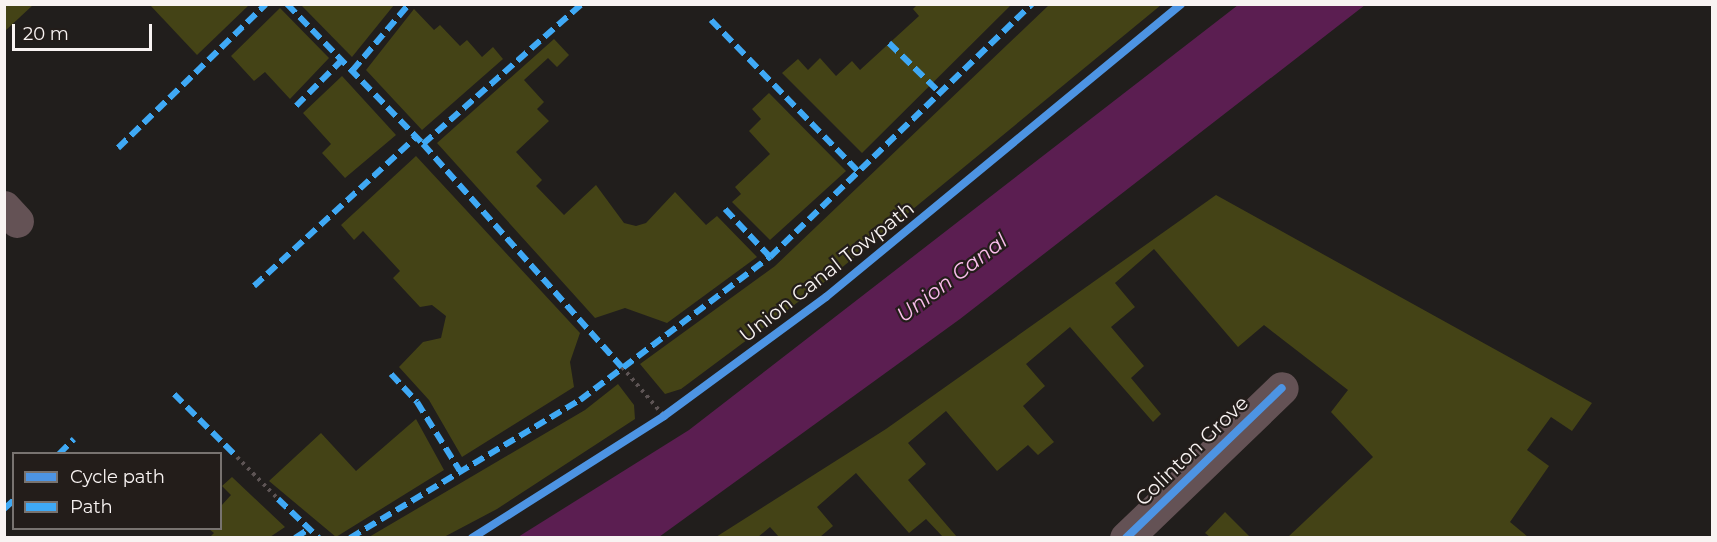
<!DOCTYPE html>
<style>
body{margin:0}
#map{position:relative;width:1717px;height:542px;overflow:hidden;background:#211e1c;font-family:Montserrat,sans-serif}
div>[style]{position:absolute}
.green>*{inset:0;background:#444316}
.water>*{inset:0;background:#5b1e51}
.path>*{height:4px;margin-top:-2px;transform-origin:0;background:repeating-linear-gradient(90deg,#5d5454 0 3px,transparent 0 7.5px)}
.street>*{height:33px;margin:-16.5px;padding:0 16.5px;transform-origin:16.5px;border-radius:16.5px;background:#645255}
.quiet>*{height:6px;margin-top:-3px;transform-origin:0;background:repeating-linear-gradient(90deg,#3fa9f5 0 12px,transparent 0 18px)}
.cycleway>*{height:8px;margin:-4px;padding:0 4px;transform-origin:4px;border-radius:4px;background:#4d94e3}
span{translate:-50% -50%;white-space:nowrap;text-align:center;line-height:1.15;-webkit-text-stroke:4.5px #231d1a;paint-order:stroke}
.street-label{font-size:20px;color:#f8f3f2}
.water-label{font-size:21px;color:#f9bdeb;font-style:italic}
.frame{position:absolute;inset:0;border:6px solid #f8f3f2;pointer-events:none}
.legend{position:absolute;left:12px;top:452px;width:210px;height:78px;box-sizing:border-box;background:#231d1a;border:2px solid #787370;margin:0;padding:8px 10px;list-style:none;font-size:18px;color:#f8f3f2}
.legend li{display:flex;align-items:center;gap:12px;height:30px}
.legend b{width:30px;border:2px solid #787370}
.scale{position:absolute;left:12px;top:24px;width:140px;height:27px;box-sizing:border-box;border:3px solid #f8f3f2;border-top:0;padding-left:8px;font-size:18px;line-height:21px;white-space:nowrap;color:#f8f3f2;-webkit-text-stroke:4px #231d1a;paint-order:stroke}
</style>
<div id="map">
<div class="green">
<div style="clip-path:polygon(5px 4px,33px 4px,33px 5px,5px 31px)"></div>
<div style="clip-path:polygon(150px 5px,249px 5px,197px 55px)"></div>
<div style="clip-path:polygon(301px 5px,394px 5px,352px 57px)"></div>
<div style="clip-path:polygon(917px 5px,1011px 5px,862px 153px,782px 73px,798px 59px,808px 70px,820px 58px,836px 76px,852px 61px,860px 70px,919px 16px,913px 9px)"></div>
<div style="clip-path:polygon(1049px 5px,1161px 5px,817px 288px,681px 389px,665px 394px,640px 364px,775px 266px)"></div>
<div style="clip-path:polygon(280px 8px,329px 58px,290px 99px,265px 72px,254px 81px,231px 56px)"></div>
<div style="clip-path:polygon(414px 9px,434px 30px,440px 25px,460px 46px,467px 40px,482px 57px,493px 47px,503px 59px,422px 130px,366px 70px)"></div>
<div style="clip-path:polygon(554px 39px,569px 55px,557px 67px,548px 58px,524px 80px,544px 102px,537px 109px,549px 121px,516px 152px,542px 180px,536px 186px,564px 215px,596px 185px,624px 223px,636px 226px,646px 223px,675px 192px,706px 225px,717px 216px,757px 257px,667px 323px,625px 308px,595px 318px,437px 143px)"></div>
<div style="clip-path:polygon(342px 76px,396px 135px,345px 178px,322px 153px,331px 144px,303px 113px)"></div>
<div style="clip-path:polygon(769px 93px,846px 171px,770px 240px,732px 202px,741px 194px,735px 187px,770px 154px,749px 131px,761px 119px,752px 109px)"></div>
<div style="clip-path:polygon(416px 156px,580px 333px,570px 362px,574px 387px,462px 457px,429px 400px,399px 367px,423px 342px,441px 338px,446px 316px,432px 305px,420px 307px,393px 278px,400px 271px,363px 231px,354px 240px,341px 225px)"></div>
<div style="clip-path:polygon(1216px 195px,1592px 403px,1572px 431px,1551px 417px,1527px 450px,1549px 466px,1510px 522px,1528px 537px,1288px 537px,1373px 457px,1331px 412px,1348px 390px,1264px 325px,1238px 347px,1154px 249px,1115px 283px,1135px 307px,1111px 327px,1144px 366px,1131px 378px,1161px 414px,1153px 422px,1070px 327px,1026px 364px,1045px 386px,1023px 406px,1054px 442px,1038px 455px,1028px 445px,997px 471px,946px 411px,908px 443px,926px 464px,908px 480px,957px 537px,943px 537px,926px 519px,909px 533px,856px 473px,817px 507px,833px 526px,820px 537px,779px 537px,770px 527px,758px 537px,716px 537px,886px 429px)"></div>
<div style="clip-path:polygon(618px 384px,634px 405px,635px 419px,497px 509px,444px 537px,369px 537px,585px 410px)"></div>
<div style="clip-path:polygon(416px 419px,444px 470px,336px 537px,269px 481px,321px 433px,356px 471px)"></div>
<div style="clip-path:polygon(232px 477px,285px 527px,270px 537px,210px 537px,214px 533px,209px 529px,220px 528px,221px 506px,231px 495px,222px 486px)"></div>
<div style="clip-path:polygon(1225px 512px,1250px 537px,1210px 537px,1205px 533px)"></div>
</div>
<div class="water">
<div style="clip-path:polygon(1238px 5px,1365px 5px,960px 319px,659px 537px,518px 537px,689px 430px)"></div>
</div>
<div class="path">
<div style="left:622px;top:367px;width:65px;rotate:49.4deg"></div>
<div style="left:237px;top:457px;width:59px;rotate:45.7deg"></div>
</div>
<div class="street">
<div style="left:4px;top:207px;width:19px;rotate:47deg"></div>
<div style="left:1126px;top:538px;width:216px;rotate:-43.9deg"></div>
</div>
<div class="quiet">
<div style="left:287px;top:4px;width:195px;rotate:45.8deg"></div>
<div style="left:423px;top:144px;width:299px;rotate:48.3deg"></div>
<div style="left:711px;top:20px;width:212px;rotate:45.8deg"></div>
<div style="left:889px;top:43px;width:70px;rotate:44.4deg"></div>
<div style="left:352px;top:71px;width:88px;rotate:-49.6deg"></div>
<div style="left:296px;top:106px;width:64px;rotate:-45deg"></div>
<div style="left:423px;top:144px;width:212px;rotate:-41.4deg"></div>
<div style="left:118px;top:148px;width:206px;rotate:-44.2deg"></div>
<div style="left:725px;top:209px;width:66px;rotate:46.8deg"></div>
<div style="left:254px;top:286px;width:220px;rotate:-42.6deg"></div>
<div style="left:391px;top:374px;width:38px;rotate:47deg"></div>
<div style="left:417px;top:402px;width:81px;rotate:58.1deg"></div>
<div style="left:174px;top:394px;width:89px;rotate:45deg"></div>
<div style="left:59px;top:454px;width:21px;rotate:-45deg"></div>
<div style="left:278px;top:499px;width:57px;rotate:43.6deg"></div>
<div style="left:4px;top:509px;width:13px;rotate:-42deg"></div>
<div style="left:295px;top:538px;width:17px;rotate:-33deg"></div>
<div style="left:350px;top:538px;width:268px;rotate:-31deg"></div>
<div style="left:580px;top:400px;width:238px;rotate:-37deg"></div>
<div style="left:770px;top:257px;width:364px;rotate:-44deg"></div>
</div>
<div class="cycleway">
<div style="left:472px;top:538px;width:227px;rotate:-32.4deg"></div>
<div style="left:664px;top:416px;width:201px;rotate:-36.3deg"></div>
<div style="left:826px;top:297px;width:460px;rotate:-39.5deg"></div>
<div style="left:1126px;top:538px;width:216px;rotate:-43.9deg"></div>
</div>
<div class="street-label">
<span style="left:827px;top:272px;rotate:-38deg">Union Canal Towpath</span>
<span style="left:1192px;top:451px;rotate:-44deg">Colinton Grove</span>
</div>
<div class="water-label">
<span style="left:952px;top:278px;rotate:-37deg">Union Canal</span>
</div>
<div class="frame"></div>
<ul class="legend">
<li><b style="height:8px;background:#4d94e3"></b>Cycle path</li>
<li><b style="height:8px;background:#3fa9f5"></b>Path</li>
</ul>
<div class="scale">20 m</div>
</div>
